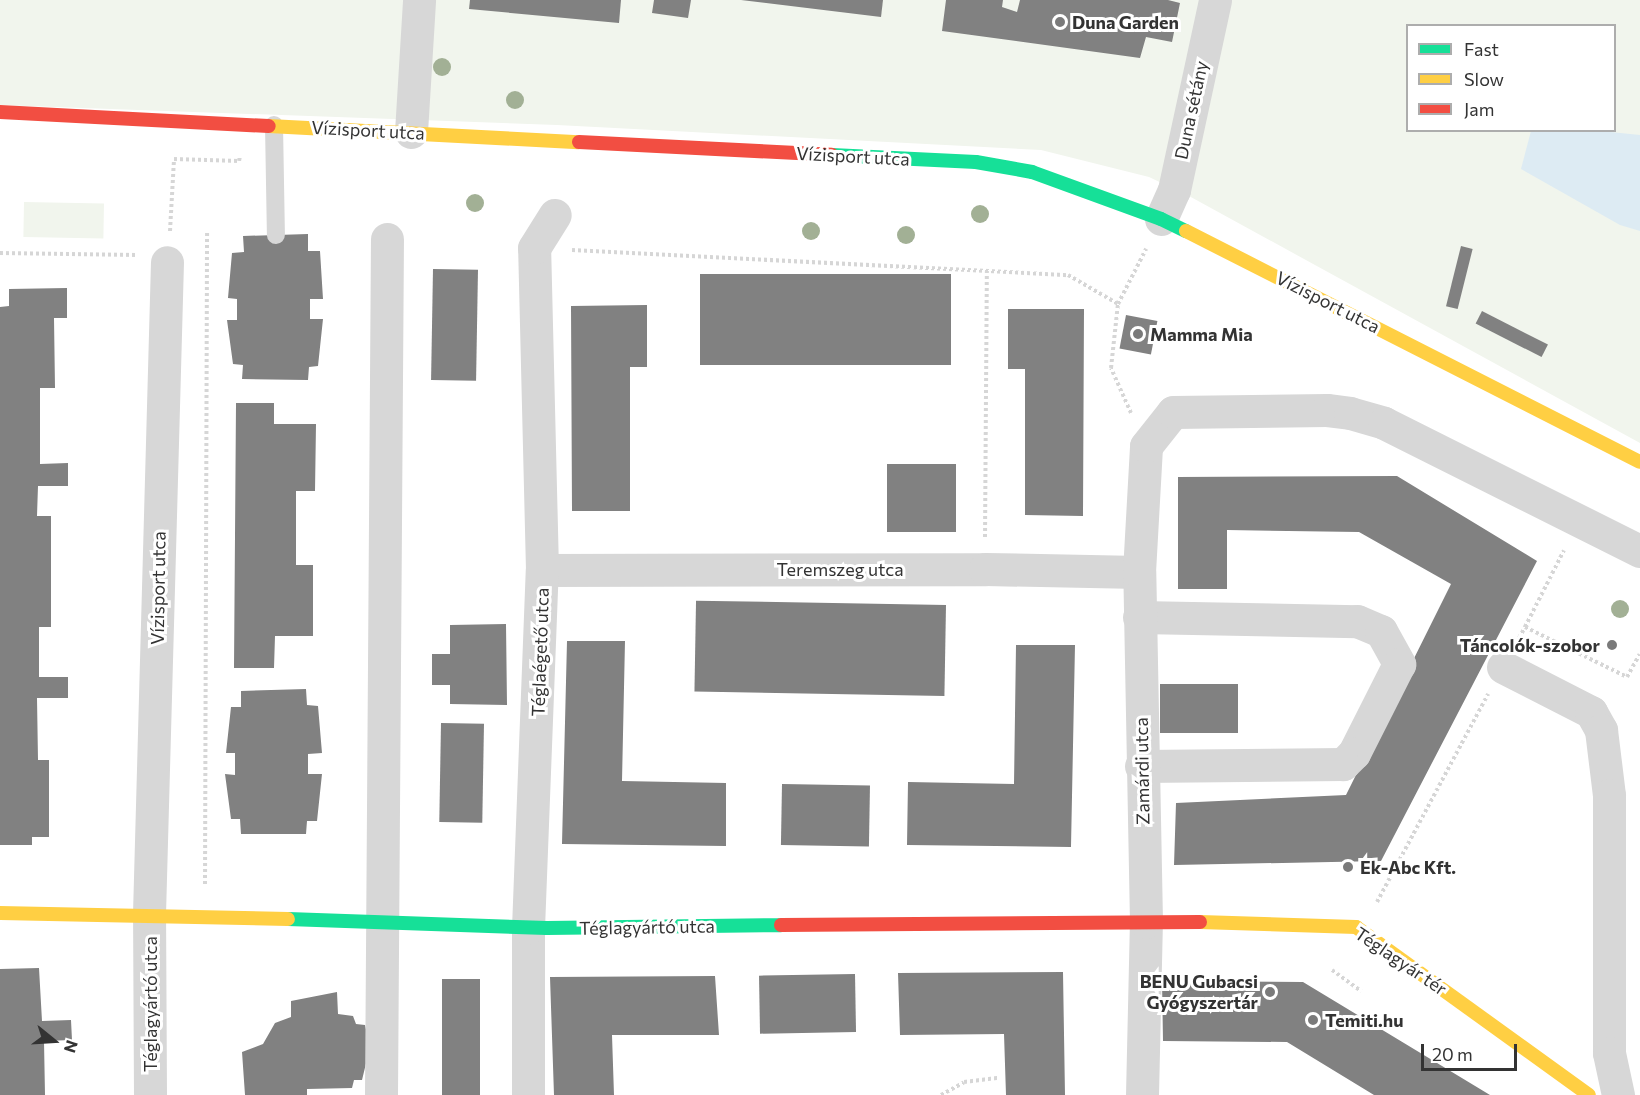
<!DOCTYPE html>
<meta charset="utf-8">
<style>
body{margin:0}
#map{position:relative;width:1640px;height:1095px;overflow:hidden;background:#fff;font-family:Commissioner,sans-serif}
div>[style]{position:absolute}
.green>*{inset:0;background:#f1f5ed;transform-origin:0 0}
.water>*{inset:0;background:#ddebf3}
.building>*{inset:0;background:#818181;transform-origin:0 0}
.path>*{height:4px;margin-top:-2px;transform-origin:0;background:repeating-linear-gradient(90deg,#d6d6d6 0 3px,transparent 0 6px)}
.lane>*{height:18px;margin:-9px;padding:0 9px;transform-origin:9px;border-radius:9px;background:#d7d7d7}
.street>*{height:33px;margin:-16.5px;padding:0 16.5px;transform-origin:16.5px;border-radius:16.5px;background:#d7d7d7}
.fast>*{height:14px;margin:-7px;padding:0 7px;transform-origin:7px;border-radius:7px;background:#16e098}
.slow>*{height:14px;margin:-7px;padding:0 7px;transform-origin:7px;border-radius:7px;background:#ffcf43}
.jam>*{height:14px;margin:-7px;padding:0 7px;transform-origin:7px;border-radius:7px;background:#f24e42}
.trees>*{width:18px;height:18px;margin:-9px;border-radius:50%;background:#a2b095}
.dots>*{width:16px;height:16px;translate:-50% -50%;box-sizing:border-box;border:3px solid #fff;border-radius:50%}
span{translate:-50% -50%;white-space:nowrap;text-align:center;line-height:1.15;-webkit-text-stroke:6px #fff;paint-order:stroke}
.poi-label{font-size:18px;color:#333;font-weight:700}
.left{translate:0 -50%;text-align:left}
.right{translate:-100% -50%;text-align:right}
.street-label{font-size:18px;color:#333}
.legend{position:absolute;left:1406px;top:24px;width:210px;height:108px;box-sizing:border-box;background:#fff;border:2px solid #adadad;margin:0;padding:8px 10px;list-style:none;font-size:18px;color:#333}
.legend li{display:flex;align-items:center;gap:12px;height:30px}
.legend b{width:30px;border:2px solid #adadad}
.north{position:absolute;left:24px;top:1011px;width:60px;height:60px;-webkit-text-stroke:4px #fff;paint-order:stroke;rotate:108deg;font-size:16px;font-weight:700;line-height:24px;text-align:center;color:#333}
.north::after{content:'';display:block;margin:auto;width:21px;height:27px;background:#333;clip-path:polygon(50% 0,100% 100%,50% 72%,0 100%)}
.scale{position:absolute;left:1421px;top:1044px;width:96px;height:27px;box-sizing:border-box;border:3px solid #333;border-top:0;padding-left:8px;font-size:18px;line-height:21px;white-space:nowrap;color:#333;-webkit-text-stroke:4px #fff;paint-order:stroke}
</style>
<div id="map">
<div class="green">
<div style="clip-path:polygon(evenodd,0 0,1640px 0,1640px 443px,1189px 196px,1149px 177px,1041px 150px,557px 125px,0 105px,0 0,1408px 26px,1614px 26px,1614px 130px,1408px 130px,1408px 26px)"></div>
<div style="left:24px;top:202px;width:80px;height:35px;rotate:1deg"></div>
</div>
<div class="water">
<div style="clip-path:polygon(1601px 131px,1640px 135px,1640px 231px,1620px 225px,1521px 169px,1531px 131px)"></div>
</div>
<div class="building">
<div style="clip-path:polygon(470px 0,621px 0,619px 23px,469px 9px)"></div>
<div style="clip-path:polygon(654px 0,691px 0,688px 18px,652px 13px)"></div>
<div style="clip-path:polygon(741px 0,883px 0,881px 17px)"></div>
<div style="clip-path:polygon(946px 0,1003px 0,1002px 7px,1017px 12px,1020px 0,1168px 0,1180px 3px,1172px 42px,1146px 37px,1140px 58px,942px 31px)"></div>
<div style="clip-path:polygon(308px 234px,308px 251px,320px 251px,323px 299px,310px 299px,310px 319px,323px 319px,318px 366px,309px 367px,308px 380px,242px 379px,243px 365px,233px 364px,227px 320px,237px 320px,237px 299px,228px 298px,232px 253px,244px 252px,243px 236px)"></div>
<div style="left:1461px;top:246px;width:12px;height:62px;rotate:14deg"></div>
<div style="left:433px;top:269px;width:45px;height:111px;rotate:1deg"></div>
<div style="left:951px;top:274px;width:91px;height:251px;rotate:90deg"></div>
<div style="clip-path:polygon(67px 288px,67px 318px,54px 318px,55px 388px,40px 388px,40px 464px,68px 463px,68px 486px,38px 486px,37px 516px,51px 516px,51px 627px,39px 627px,39px 677px,68px 677px,68px 698px,37px 698px,38px 760px,49px 760px,49px 837px,32px 837px,32px 845px,0 845px,0 307px,9px 306px,9px 289px)"></div>
<div style="clip-path:polygon(647px 305px,647px 367px,630px 367px,630px 511px,572px 511px,571px 306px)"></div>
<div style="clip-path:polygon(1008px 309px,1084px 309px,1083px 516px,1025px 515px,1025px 369px,1008px 369px)"></div>
<div style="left:1482px;top:311px;width:74px;height:14px;rotate:27deg"></div>
<div style="left:1126px;top:315px;width:32px;height:34px;rotate:11deg"></div>
<div style="clip-path:polygon(236px 403px,274px 403px,274px 424px,316px 424px,315px 491px,296px 491px,296px 565px,313px 565px,313px 636px,275px 636px,274px 668px,234px 668px)"></div>
<div style="left:887px;top:464px;width:69px;height:68px"></div>
<div style="clip-path:polygon(1397px 476px,1537px 561px,1381px 861px,1174px 865px,1176px 803px,1346px 795px,1451px 584px,1359px 532px,1227px 530px,1227px 589px,1178px 589px,1178px 477px)"></div>
<div style="left:946px;top:605px;width:91px;height:250px;rotate:91deg"></div>
<div style="clip-path:polygon(506px 624px,507px 705px,450px 704px,450px 685px,432px 685px,432px 654px,450px 654px,450px 625px)"></div>
<div style="clip-path:polygon(567px 641px,625px 641px,622px 781px,726px 783px,726px 846px,562px 844px)"></div>
<div style="clip-path:polygon(1016px 645px,1075px 645px,1071px 847px,907px 845px,908px 782px,1014px 784px)"></div>
<div style="left:1238px;top:684px;width:49px;height:78px;rotate:90deg"></div>
<div style="clip-path:polygon(306px 689px,307px 705px,318px 706px,322px 753px,308px 754px,308px 774px,322px 774px,317px 821px,307px 821px,306px 834px,241px 834px,240px 819px,231px 819px,225px 774px,235px 775px,235px 753px,226px 753px,231px 707px,241px 707px,241px 691px)"></div>
<div style="left:441px;top:723px;width:43px;height:99px;rotate:1deg"></div>
<div style="left:782px;top:784px;width:88px;height:61px;rotate:1deg"></div>
<div style="clip-path:polygon(39px 968px,42px 1021px,71px 1020px,72px 1040px,44px 1041px,45px 1095px,0 1095px,0 969px)"></div>
<div style="clip-path:polygon(1063px 972px,1065px 1095px,1006px 1095px,1004px 1034px,900px 1035px,898px 973px)"></div>
<div style="left:855px;top:974px;width:58px;height:96px;rotate:89deg"></div>
<div style="clip-path:polygon(715px 976px,719px 1035px,612px 1035px,614px 1095px,554px 1095px,550px 977px)"></div>
<div style="left:480px;top:979px;width:116px;height:38px;rotate:90deg"></div>
<div style="clip-path:polygon(1162px 981px,1303px 982px,1490px 1095px,1374px 1095px,1287px 1042px,1163px 1041px)"></div>
<div style="clip-path:polygon(337px 992px,338px 1014px,353px 1016px,356px 1024px,365px 1025px,370px 1047px,362px 1080px,354px 1080px,352px 1088px,307px 1089px,307px 1095px,245px 1095px,242px 1052px,263px 1044px,275px 1023px,291px 1017px,291px 1001px)"></div>
</div>
<div class="path">
<div style="left:170px;top:231px;width:72px;rotate:-86.8deg"></div>
<div style="left:174px;top:159px;width:65px;rotate:1.8deg"></div>
<div style="left:239px;top:161px;width:5px;rotate:-79deg"></div>
<div style="left:572px;top:250px;width:497px;rotate:2.9deg"></div>
<div style="left:1068px;top:275px;width:58px;rotate:30.1deg"></div>
<div style="left:0;top:253px;width:137px;rotate:0.8deg"></div>
<div style="left:1131px;top:413px;width:49px;rotate:-114deg"></div>
<div style="left:1111px;top:368px;width:64px;rotate:-83.8deg"></div>
<div style="left:1118px;top:304px;width:62px;rotate:-63deg"></div>
<div style="left:985px;top:537px;width:266px;rotate:-89.6deg"></div>
<div style="left:1525px;top:627px;width:86px;rotate:-63.1deg"></div>
<div style="left:1519px;top:638px;width:13px;rotate:-61deg"></div>
<div style="left:1525px;top:627px;width:114px;rotate:26.1deg"></div>
<div style="left:1627px;top:677px;width:26px;rotate:-61deg"></div>
<div style="left:205px;top:884px;width:653px;rotate:-89.82deg"></div>
<div style="left:1377px;top:902px;width:236px;rotate:-61.9deg"></div>
<div style="left:1332px;top:970px;width:36px;rotate:36deg"></div>
<div style="left:941px;top:1095px;width:26px;rotate:-29deg"></div>
<div style="left:964px;top:1082px;width:35px;rotate:-7deg"></div>
</div>
<div class="lane">
<div style="left:274px;top:125px;width:110px;rotate:89deg"></div>
</div>
<div class="street">
<div style="left:411px;top:132px;width:132px;rotate:-86.5deg"></div>
<div style="left:1161px;top:219px;width:32px;rotate:-66deg"></div>
<div style="left:1174px;top:190px;width:194px;rotate:-77.8deg"></div>
<div style="left:542px;top:570px;width:443px;rotate:-0.1deg"></div>
<div style="left:985px;top:569px;width:154px;rotate:1.1deg"></div>
<div style="left:1139px;top:617px;width:218px;rotate:1.1deg"></div>
<div style="left:1357px;top:621px;width:26px;rotate:23deg"></div>
<div style="left:1381px;top:631px;width:38px;rotate:61deg"></div>
<div style="left:1399px;top:664px;width:100px;rotate:116.8deg"></div>
<div style="left:1354px;top:753px;width:16px;rotate:135deg"></div>
<div style="left:1343px;top:764px;width:202px;rotate:179.4deg"></div>
<div style="left:1503px;top:667px;width:99px;rotate:27.1deg"></div>
<div style="left:1591px;top:712px;width:21px;rotate:61deg"></div>
<div style="left:1601px;top:730px;width:65px;rotate:83deg"></div>
<div style="left:1609px;top:795px;width:258px;rotate:90deg"></div>
<div style="left:1609px;top:1053px;width:43px;rotate:77.9deg"></div>
<div style="left:150px;top:1095px;width:181px;rotate:-90.3deg"></div>
<div style="left:149px;top:914px;width:652px;rotate:-88.42deg"></div>
<div style="left:381px;top:1095px;width:856px;rotate:-89.6deg"></div>
<div style="left:528px;top:1095px;width:167px;rotate:-90deg"></div>
<div style="left:528px;top:928px;width:358px;rotate:-87.8deg"></div>
<div style="left:542px;top:570px;width:322px;rotate:-91.4deg"></div>
<div style="left:534px;top:248px;width:39px;rotate:-58deg"></div>
<div style="left:1142px;top:1095px;width:173px;rotate:-88.7deg"></div>
<div style="left:1146px;top:922px;width:350px;rotate:-91.1deg"></div>
<div style="left:1139px;top:572px;width:126px;rotate:-86.8deg"></div>
<div style="left:1146px;top:446px;width:43px;rotate:-51.5deg"></div>
<div style="left:1173px;top:412px;width:154px;rotate:-0.7deg"></div>
<div style="left:1327px;top:410px;width:23px;rotate:7deg"></div>
<div style="left:1350px;top:413px;width:35px;rotate:16deg"></div>
<div style="left:1384px;top:423px;width:286px;rotate:26.6deg"></div>
</div>
<div class="fast">
<div style="left:832px;top:155px;width:144px;rotate:2.8deg"></div>
<div style="left:976px;top:162px;width:57px;rotate:10.1deg"></div>
<div style="left:1032px;top:172px;width:137px;rotate:20deg"></div>
<div style="left:1161px;top:219px;width:28px;rotate:26deg"></div>
<div style="left:288px;top:919px;width:259px;rotate:2deg"></div>
<div style="left:547px;top:928px;width:234px;rotate:-0.7deg"></div>
</div>
<div class="slow">
<div style="left:269px;top:126px;width:310px;rotate:3deg"></div>
<div style="left:1186px;top:231px;width:509px;rotate:26.97deg"></div>
<div style="left:0;top:913px;width:288px;rotate:1.2deg"></div>
<div style="left:1200px;top:922px;width:156px;rotate:1.8deg"></div>
<div style="left:1356px;top:927px;width:287px;rotate:35.8deg"></div>
</div>
<div class="jam">
<div style="left:0;top:112px;width:269px;rotate:3deg"></div>
<div style="left:579px;top:142px;width:253px;rotate:2.9deg"></div>
<div style="left:781px;top:925px;width:419px;rotate:-0.4deg"></div>
</div>
<div class="trees">
<div style="left:442px;top:67px"></div>
<div style="left:515px;top:100px"></div>
<div style="left:475px;top:203px"></div>
<div style="left:980px;top:214px"></div>
<div style="left:811px;top:231px"></div>
<div style="left:906px;top:235px"></div>
<div style="left:1620px;top:609px"></div>
</div>
<div class="dots">
<div style="left:1060px;top:22px;background:#7a7a7a"></div>
<div style="left:1138px;top:334px;background:#7a7a7a"></div>
<div style="left:1612px;top:645px;background:#7a7a7a"></div>
<div style="left:1348px;top:867px;background:#7a7a7a"></div>
<div style="left:1270px;top:992px;background:#7a7a7a"></div>
<div style="left:1313px;top:1020px;background:#7a7a7a"></div>
</div>
<div class="poi-label">
<span class="left" style="left:1072px;top:22px">Duna Garden</span>
<span class="left" style="left:1150px;top:334px">Mamma Mia</span>
<span class="right" style="left:1600px;top:645px">Táncolók-szobor</span>
<span class="left" style="left:1360px;top:867px">Ek-Abc Kft.</span>
<span class="right" style="left:1258px;top:992px">BENU Gubacsi<br>Gyógyszertár</span>
<span class="left" style="left:1325px;top:1020px">Temiti.hu</span>
</div>
<div class="street-label">
<span style="left:1191px;top:110px;rotate:-78deg">Duna sétány</span>
<span style="left:368px;top:130px;rotate:3deg">Vízisport utca</span>
<span style="left:853px;top:156px;rotate:3deg">Vízisport utca</span>
<span style="left:1328px;top:302px;rotate:27deg">Vízisport utca</span>
<span style="left:840px;top:569px">Teremszeg utca</span>
<span style="left:158px;top:588px;rotate:-89deg">Vízisport utca</span>
<span style="left:540px;top:652px;rotate:-88deg">Téglaégető utca</span>
<span style="left:1142px;top:771px;rotate:-91deg">Zamárdi utca</span>
<span style="left:647px;top:927px;rotate:-1deg">Téglagyártó utca</span>
<span style="left:1401px;top:961px;rotate:34deg">Téglagyár tér</span>
<span style="left:150px;top:1004px;rotate:-90deg">Téglagyártó utca</span>
</div>
<ul class="legend">
<li><b style="height:8px;background:#16e098"></b>Fast</li>
<li><b style="height:8px;background:#ffcf43"></b>Slow</li>
<li><b style="height:8px;background:#f24e42"></b>Jam</li>
</ul>
<div class="north">N</div>
<div class="scale">20 m</div>
</div>
